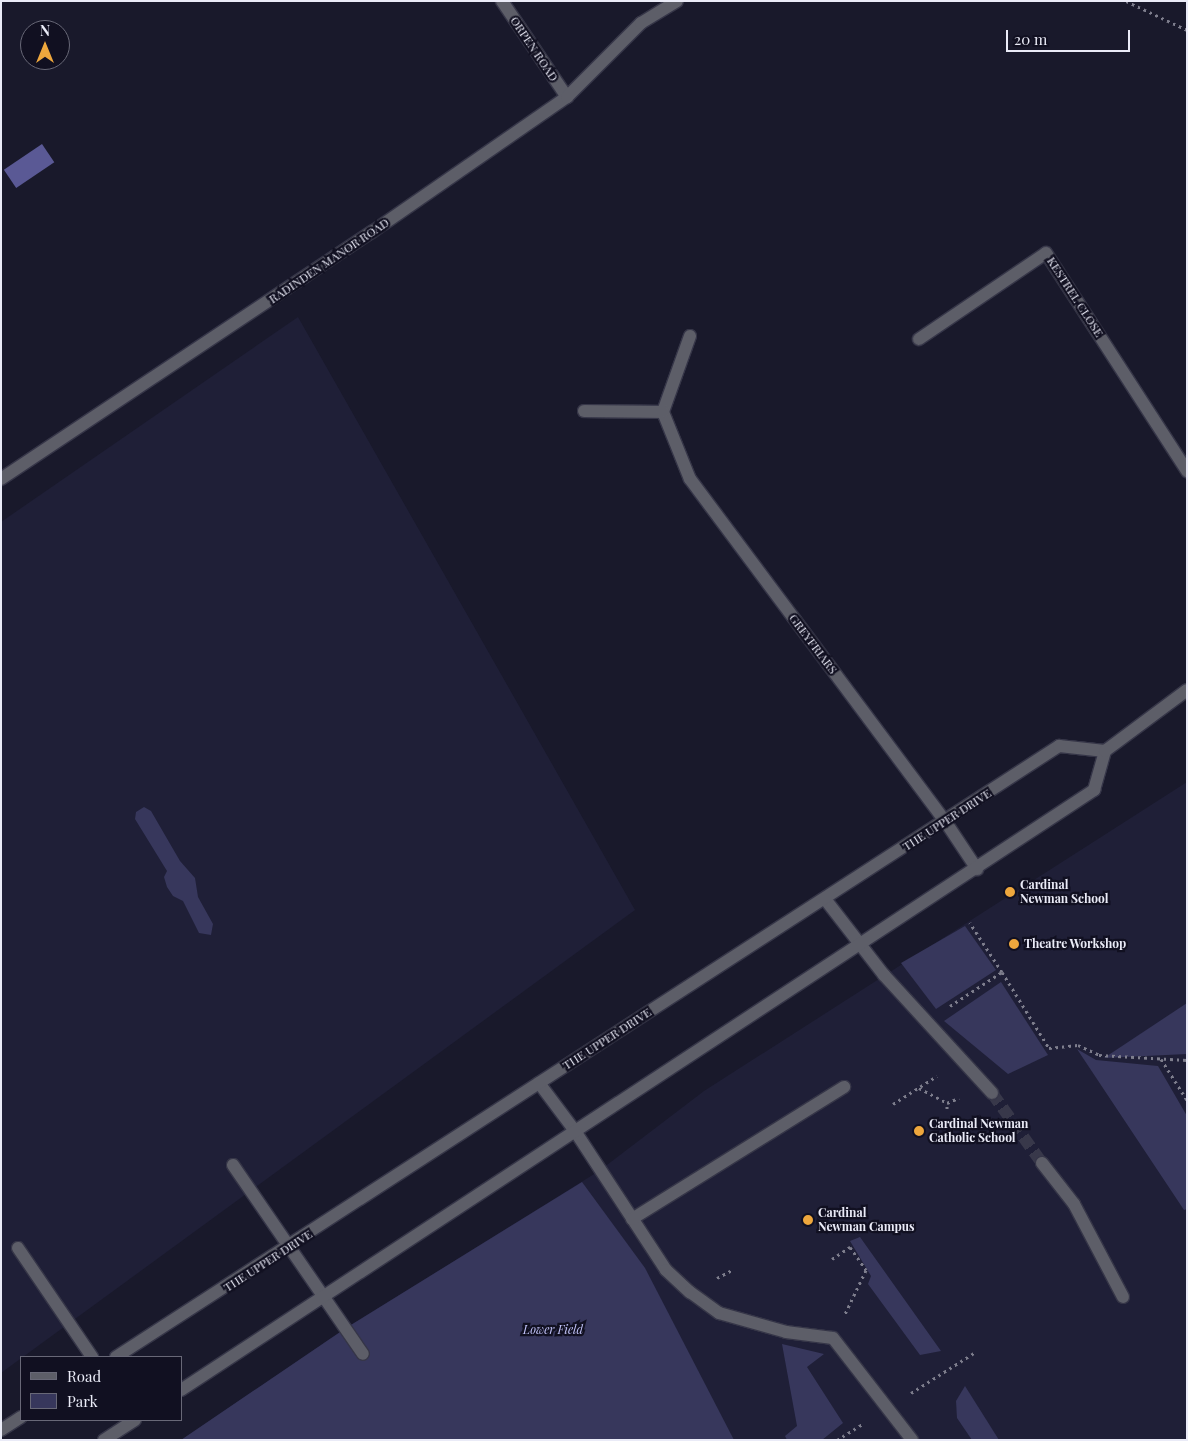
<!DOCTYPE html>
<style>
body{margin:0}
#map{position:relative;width:1188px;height:1441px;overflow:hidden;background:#19192b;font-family:"Playfair Display",serif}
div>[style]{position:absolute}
.built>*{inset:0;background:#1f1f37}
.green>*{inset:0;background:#37375c}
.water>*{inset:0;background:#5a5995;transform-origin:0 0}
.minor-tunnel>*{height:12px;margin-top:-6px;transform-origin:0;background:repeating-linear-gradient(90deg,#38384a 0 12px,transparent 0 18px)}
.path>*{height:3px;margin-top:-1.5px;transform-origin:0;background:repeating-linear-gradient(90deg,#7e7e8d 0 2.5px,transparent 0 6.5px)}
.roads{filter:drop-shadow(1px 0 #363648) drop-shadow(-1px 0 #363648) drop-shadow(0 1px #363648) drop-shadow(0 -1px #363648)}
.minor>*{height:12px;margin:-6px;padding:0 6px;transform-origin:6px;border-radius:6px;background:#5d5e68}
.dots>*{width:14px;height:14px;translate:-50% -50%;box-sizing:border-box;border:2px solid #111021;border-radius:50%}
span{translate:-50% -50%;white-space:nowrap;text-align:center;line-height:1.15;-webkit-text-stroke:4.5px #111021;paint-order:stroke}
.street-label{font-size:12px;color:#eaebf7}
.poi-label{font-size:12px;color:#eaebf7;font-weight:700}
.left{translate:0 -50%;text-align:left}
.park-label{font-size:12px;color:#c3c4fa;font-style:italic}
.frame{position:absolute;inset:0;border:2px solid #eaebf7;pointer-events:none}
.legend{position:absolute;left:20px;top:1356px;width:162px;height:65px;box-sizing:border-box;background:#111021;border:1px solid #686877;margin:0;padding:6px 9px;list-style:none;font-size:15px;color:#eaebf7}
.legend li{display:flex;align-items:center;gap:10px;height:25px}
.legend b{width:25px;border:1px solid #686877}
.north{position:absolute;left:20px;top:20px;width:50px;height:50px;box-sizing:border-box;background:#111021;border:1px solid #686877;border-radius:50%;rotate:0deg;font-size:14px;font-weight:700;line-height:20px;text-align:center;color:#eaebf7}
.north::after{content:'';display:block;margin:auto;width:18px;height:22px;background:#eea73d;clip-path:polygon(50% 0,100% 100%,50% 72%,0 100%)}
.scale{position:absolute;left:1006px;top:30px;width:124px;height:22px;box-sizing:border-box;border:2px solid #eaebf7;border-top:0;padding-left:6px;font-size:15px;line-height:18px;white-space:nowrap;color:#eaebf7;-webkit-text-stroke:4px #111021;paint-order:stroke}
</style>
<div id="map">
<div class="built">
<div style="clip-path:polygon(298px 317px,635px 910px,1px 1373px,1px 522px)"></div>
<div style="clip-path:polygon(1187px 782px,1187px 1440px,181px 1440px,346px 1328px,599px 1171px,704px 1091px)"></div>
</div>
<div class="green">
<div style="clip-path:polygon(144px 807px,151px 811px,180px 861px,195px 878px,198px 897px,213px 924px,211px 935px,199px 933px,183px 901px,173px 896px,167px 887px,164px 877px,167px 871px,135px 819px,136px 812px)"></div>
<div style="clip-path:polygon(965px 926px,996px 970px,936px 1009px,901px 963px)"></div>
<div style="clip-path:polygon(1001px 982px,1048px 1055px,1008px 1074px,944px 1021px)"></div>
<div style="clip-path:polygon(1187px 1003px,1187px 1054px,1104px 1058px)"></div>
<div style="clip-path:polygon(1077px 1049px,1096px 1060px,1158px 1066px,1187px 1116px,1187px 1209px,1184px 1210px)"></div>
<div style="clip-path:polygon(582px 1182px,645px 1268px,734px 1440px,181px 1440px,346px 1328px)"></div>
<div style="clip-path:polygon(860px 1237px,941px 1351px,920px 1355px,868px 1284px,871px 1276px,850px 1241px)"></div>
<div style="clip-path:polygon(782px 1344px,824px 1354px,807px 1367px,843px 1423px,822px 1440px,787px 1440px,785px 1436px,797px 1426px)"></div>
<div style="clip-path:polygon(965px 1386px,999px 1440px,972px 1440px,957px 1418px,956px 1401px)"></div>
</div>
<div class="water">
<div style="left:42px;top:144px;width:22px;height:46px;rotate:56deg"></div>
</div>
<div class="minor-tunnel">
<div style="left:992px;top:1093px;width:86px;rotate:54.5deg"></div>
</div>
<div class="path">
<div style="left:1126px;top:1px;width:68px;rotate:25.4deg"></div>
<div style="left:1002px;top:972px;width:89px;rotate:58.3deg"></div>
<div style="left:1049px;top:1048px;width:29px;rotate:-6deg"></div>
<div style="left:1078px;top:1045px;width:23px;rotate:25deg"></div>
<div style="left:1099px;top:1055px;width:88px;rotate:3.3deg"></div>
<div style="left:950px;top:1006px;width:62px;rotate:-33.2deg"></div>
<div style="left:1002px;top:972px;width:59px;rotate:-123.1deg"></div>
<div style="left:1161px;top:1059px;width:49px;rotate:57.6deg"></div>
<div style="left:919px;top:1088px;width:32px;rotate:28deg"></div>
<div style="left:893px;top:1104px;width:52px;rotate:-32.5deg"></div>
<div style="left:947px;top:1109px;width:6px;rotate:-90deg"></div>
<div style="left:947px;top:1103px;width:13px;rotate:-23deg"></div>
<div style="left:832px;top:1259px;width:22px;rotate:-34deg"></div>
<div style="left:850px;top:1247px;width:28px;rotate:55deg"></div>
<div style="left:866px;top:1270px;width:49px;rotate:115.5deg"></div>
<div style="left:717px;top:1278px;width:19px;rotate:-28deg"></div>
<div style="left:911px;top:1393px;width:75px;rotate:-32.4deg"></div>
<div style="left:837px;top:1440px;width:32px;rotate:-32deg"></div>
</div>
<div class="roads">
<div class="minor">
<div style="left:502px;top:1px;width:116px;rotate:55.9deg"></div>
<div style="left:690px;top:336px;width:81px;rotate:109.6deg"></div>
<div style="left:663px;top:412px;width:72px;rotate:68.1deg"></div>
<div style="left:690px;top:479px;width:427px;rotate:53.3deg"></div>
<div style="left:945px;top:821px;width:58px;rotate:56.3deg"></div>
<div style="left:919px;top:339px;width:153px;rotate:-34.1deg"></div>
<div style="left:1046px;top:253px;width:260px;rotate:57.1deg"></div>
<div style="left:584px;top:411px;width:79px;rotate:0.7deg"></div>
<div style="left:1px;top:479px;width:446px;rotate:-33.7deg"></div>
<div style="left:372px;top:232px;width:237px;rotate:-34.7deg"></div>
<div style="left:567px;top:97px;width:105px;rotate:-45deg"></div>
<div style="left:641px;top:23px;width:42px;rotate:-31.4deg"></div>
<div style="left:825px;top:899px;width:96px;rotate:52.2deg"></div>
<div style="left:884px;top:975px;width:160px;rotate:47.5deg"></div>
<div style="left:539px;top:1083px;width:60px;rotate:53.1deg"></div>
<div style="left:575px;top:1131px;width:166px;rotate:56.8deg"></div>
<div style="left:666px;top:1270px;width:33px;rotate:43deg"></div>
<div style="left:690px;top:1292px;width:36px;rotate:36deg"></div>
<div style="left:719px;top:1313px;width:70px;rotate:15.8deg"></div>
<div style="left:786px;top:1332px;width:47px;rotate:7.3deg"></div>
<div style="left:833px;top:1338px;width:129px;rotate:52.2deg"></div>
<div style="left:1042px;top:1163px;width:52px;rotate:52deg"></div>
<div style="left:1074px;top:1204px;width:105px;rotate:62.2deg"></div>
<div style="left:233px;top:1165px;width:229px;rotate:55.5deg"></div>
<div style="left:632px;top:1219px;width:250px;rotate:-31.9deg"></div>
<div style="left:18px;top:1248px;width:132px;rotate:55.8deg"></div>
<div style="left:116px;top:1357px;width:1124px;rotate:-32.94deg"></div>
<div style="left:1059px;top:746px;width:46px;rotate:6.2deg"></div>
<div style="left:181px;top:1390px;width:1093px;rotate:-33.31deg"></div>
<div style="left:1094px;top:790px;width:41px;rotate:-74.2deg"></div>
<div style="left:1105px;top:751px;width:102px;rotate:-36.6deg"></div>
<div style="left:1px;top:1430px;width:24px;rotate:-33deg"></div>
<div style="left:104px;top:1440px;width:37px;rotate:-33deg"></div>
</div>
</div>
<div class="dots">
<div style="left:1010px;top:892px;background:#eea73d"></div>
<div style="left:1014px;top:944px;background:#eea73d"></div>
<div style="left:919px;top:1131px;background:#eea73d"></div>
<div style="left:808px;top:1220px;background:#eea73d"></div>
</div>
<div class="street-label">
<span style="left:534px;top:49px;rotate:56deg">ORPEN ROAD</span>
<span style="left:329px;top:261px;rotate:-34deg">RADINDEN MANOR ROAD</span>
<span style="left:1075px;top:297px;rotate:57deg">KESTREL CLOSE</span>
<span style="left:813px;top:644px;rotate:53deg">GREYFRIARS</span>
<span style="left:947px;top:820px;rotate:-33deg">THE UPPER DRIVE</span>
<span style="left:607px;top:1039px;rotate:-33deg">THE UPPER DRIVE</span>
<span style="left:268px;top:1261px;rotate:-33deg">THE UPPER DRIVE</span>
</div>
<div class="poi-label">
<span class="left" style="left:1020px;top:892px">Cardinal<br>Newman School</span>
<span class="left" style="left:1024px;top:944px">Theatre Workshop</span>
<span class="left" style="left:929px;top:1131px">Cardinal Newman<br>Catholic School</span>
<span class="left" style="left:818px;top:1220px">Cardinal<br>Newman Campus</span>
</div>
<div class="park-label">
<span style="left:553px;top:1330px">Lower Field</span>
</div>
<div class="frame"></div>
<ul class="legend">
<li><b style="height:6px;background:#5d5e68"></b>Road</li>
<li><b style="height:14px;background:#37375c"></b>Park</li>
</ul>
<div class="north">N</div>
<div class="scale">20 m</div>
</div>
